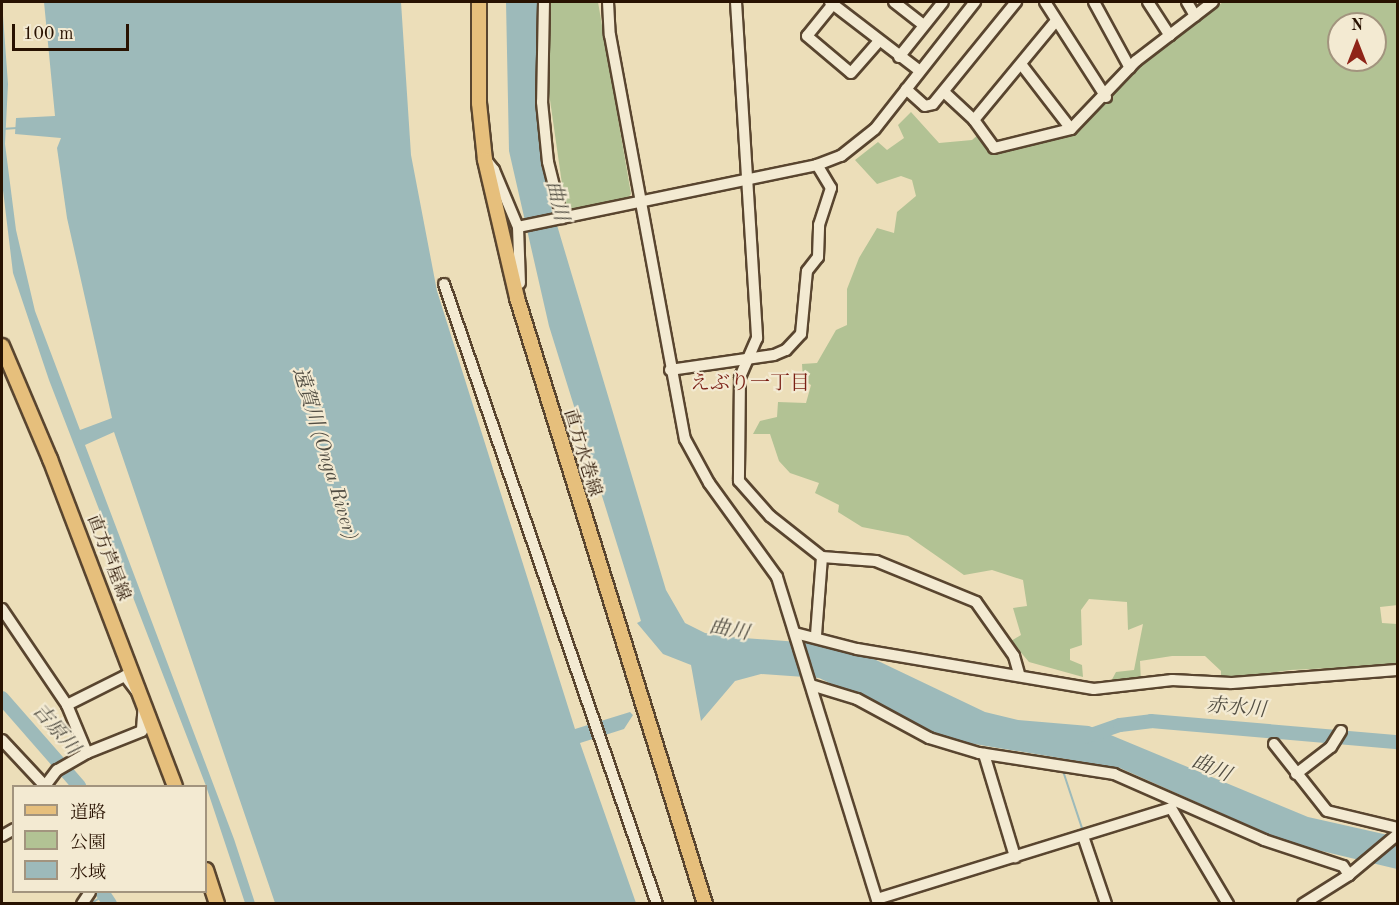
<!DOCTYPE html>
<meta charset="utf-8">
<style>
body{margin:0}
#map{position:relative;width:1399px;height:905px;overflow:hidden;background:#ecdeb9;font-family:"Old Standard TT","Noto Serif JP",serif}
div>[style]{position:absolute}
.green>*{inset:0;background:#b2c294}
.water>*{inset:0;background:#9dbaba}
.stream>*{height:2px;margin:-1px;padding:0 1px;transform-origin:1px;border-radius:1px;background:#9dbaba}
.river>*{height:14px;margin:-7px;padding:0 7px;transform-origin:7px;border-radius:7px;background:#9dbaba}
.roads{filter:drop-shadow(2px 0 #59452f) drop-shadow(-2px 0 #59452f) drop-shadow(0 2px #59452f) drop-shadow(0 -2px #59452f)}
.minor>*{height:10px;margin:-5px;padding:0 5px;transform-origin:5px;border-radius:5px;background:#f3ead2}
.major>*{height:14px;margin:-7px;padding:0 7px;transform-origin:7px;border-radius:7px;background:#e6bf7c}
span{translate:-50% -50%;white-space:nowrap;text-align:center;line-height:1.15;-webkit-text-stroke:4.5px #f3ead2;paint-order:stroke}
.street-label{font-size:18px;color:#281201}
.water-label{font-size:20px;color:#514d42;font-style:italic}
.neighbourhood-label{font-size:20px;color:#7a1f14}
.frame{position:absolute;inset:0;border:3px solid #281201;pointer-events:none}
.legend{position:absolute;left:12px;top:785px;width:195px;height:108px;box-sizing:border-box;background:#f3ead2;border:2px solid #a2947e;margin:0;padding:8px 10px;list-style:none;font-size:18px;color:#281201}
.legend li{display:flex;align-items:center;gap:12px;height:30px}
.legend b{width:30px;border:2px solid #a2947e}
.north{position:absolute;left:1327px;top:12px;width:60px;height:60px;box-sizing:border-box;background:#f3ead2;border:2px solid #a2947e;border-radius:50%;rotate:0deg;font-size:16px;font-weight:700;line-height:24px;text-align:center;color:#281201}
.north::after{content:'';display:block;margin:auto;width:21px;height:27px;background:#8f2418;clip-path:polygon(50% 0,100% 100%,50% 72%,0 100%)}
.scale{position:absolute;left:12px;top:24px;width:117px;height:27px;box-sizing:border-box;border:3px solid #281201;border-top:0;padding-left:8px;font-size:18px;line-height:21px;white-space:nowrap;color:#281201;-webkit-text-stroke:4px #f3ead2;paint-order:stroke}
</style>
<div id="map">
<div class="green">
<div style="clip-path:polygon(548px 2px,598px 2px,631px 194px,626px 200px,566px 212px,549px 93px)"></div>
<div style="clip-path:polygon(evenodd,1223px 2px,1397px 2px,1398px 605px,1380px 607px,1382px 623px,1397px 624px,1397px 665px,1290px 670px,1221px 680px,1221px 671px,1205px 656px,1172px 656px,1140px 661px,1141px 682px,1109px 685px,1116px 672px,1134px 670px,1143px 624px,1128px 630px,1127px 602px,1089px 599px,1081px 610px,1082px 645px,1070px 649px,1070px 660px,1082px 665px,1083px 677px,1029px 662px,1011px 641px,1021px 635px,1013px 608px,1027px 606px,1023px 580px,992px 570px,964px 575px,908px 536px,862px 527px,838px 512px,839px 505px,815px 493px,819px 483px,790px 473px,779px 461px,770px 434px,753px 434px,760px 421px,777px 417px,778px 402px,806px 403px,811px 385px,803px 380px,802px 364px,817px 363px,836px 330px,847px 325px,847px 289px,859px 258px,877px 228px,894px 233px,897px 212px,916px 196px,912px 180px,901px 176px,877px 184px,855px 160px,878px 142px,887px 150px,904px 138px,898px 125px,911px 112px,939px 143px,972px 140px,985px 129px,1003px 150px,1081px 130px,1138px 66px,1223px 2px,1339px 24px,1375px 24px,1375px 60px,1339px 60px,1339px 24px)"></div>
</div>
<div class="water">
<div style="clip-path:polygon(2px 2px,8px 84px,5px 144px,16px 230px,35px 311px,80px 430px,112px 418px,67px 218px,57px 148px,61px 138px,15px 134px,16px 118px,55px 116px,44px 2px,401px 2px,411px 155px,437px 291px,575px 729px,630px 712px,633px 715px,624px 729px,580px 743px,636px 903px,275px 903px,114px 432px,85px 445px,234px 839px,255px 903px,245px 903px,206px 786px,49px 380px,13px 273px,2px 182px)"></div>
<div style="clip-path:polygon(506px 2px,539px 2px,537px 105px,551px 205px,666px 590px,685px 623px,705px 633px,730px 637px,826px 644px,876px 660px,985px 712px,1018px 720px,1089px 726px,1308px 817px,1397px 837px,1397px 869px,1288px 843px,1120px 768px,950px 740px,819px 678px,761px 674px,735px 681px,701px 721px,691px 665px,663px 654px,637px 623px,641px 621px,549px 326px,509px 151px)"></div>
</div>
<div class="stream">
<div style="left:2px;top:129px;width:15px;rotate:-4deg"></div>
<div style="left:1062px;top:768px;width:66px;rotate:71.6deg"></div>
<div style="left:90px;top:904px;width:15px;rotate:-32deg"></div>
</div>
<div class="river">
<div style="left:2px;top:698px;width:117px;rotate:48.8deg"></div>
<div style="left:1085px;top:737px;width:37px;rotate:-19deg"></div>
<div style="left:1120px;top:725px;width:31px;rotate:-7deg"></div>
<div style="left:1151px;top:721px;width:248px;rotate:4.9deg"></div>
<div style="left:102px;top:892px;width:14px;rotate:56deg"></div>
</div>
<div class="roads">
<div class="minor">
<div style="left:544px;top:2px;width:100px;rotate:91.1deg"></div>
<div style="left:542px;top:102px;width:60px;rotate:84.3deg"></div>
<div style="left:548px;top:162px;width:58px;rotate:76deg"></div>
<div style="left:608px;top:2px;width:33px;rotate:87deg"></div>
<div style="left:610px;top:35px;width:411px;rotate:79.5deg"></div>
<div style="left:685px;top:439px;width:50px;rotate:61.4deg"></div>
<div style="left:709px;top:483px;width:116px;rotate:54.1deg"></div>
<div style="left:777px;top:577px;width:342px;rotate:72.8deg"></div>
<div style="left:736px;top:2px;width:337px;rotate:86.4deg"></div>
<div style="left:757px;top:338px;width:43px;rotate:113.6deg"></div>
<div style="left:740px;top:377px;width:104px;rotate:90.6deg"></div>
<div style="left:739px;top:481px;width:47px;rotate:48.5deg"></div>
<div style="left:770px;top:516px;width:66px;rotate:38.3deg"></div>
<div style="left:822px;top:557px;width:54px;rotate:4.2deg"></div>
<div style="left:876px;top:561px;width:108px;rotate:22.3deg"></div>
<div style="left:976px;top:602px;width:66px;rotate:54.9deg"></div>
<div style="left:1014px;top:656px;width:19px;rotate:74deg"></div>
<div style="left:830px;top:2px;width:113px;rotate:37.5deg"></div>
<div style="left:894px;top:2px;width:37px;rotate:38deg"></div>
<div style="left:1045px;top:2px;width:113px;rotate:57.3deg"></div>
<div style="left:1094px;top:2px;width:75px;rotate:61.4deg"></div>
<div style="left:1148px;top:2px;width:40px;rotate:57.1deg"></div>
<div style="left:1187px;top:2px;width:16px;rotate:60deg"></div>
<div style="left:833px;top:4px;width:41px;rotate:129.1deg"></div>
<div style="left:807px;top:36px;width:57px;rotate:40.1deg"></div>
<div style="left:851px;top:73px;width:43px;rotate:-48.8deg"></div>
<div style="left:1055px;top:22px;width:127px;rotate:129.6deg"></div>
<div style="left:974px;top:120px;width:34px;rotate:54deg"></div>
<div style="left:994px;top:148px;width:79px;rotate:-13.9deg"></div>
<div style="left:1071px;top:129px;width:94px;rotate:-46.3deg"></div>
<div style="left:1136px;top:61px;width:97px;rotate:-37.5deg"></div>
<div style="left:899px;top:57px;width:70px;rotate:-51.3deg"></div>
<div style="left:1021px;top:64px;width:82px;rotate:52.4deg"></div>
<div style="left:906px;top:89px;width:25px;rotate:42deg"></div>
<div style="left:925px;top:106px;width:8px;rotate:-14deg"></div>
<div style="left:933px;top:104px;width:132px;rotate:-50.9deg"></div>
<div style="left:944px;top:92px;width:41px;rotate:43deg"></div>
<div style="left:486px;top:160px;width:13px;rotate:51deg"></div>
<div style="left:494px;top:170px;width:62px;rotate:67.2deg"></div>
<div style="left:518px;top:227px;width:56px;rotate:88deg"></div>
<div style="left:518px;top:227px;width:305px;rotate:-11.7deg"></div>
<div style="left:817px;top:165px;width:26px;rotate:-21deg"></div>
<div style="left:841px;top:156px;width:43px;rotate:-38.5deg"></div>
<div style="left:875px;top:129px;width:162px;rotate:-51.8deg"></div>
<div style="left:444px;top:284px;width:656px;rotate:71.04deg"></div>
<div style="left:670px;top:370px;width:105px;rotate:-8.2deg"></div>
<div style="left:774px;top:355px;width:13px;rotate:-23deg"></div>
<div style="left:786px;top:350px;width:22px;rotate:-47deg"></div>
<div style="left:801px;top:334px;width:63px;rotate:-84.6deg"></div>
<div style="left:807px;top:271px;width:18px;rotate:-52deg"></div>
<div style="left:818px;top:257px;width:32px;rotate:-88deg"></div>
<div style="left:819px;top:225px;width:39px;rotate:-72deg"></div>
<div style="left:831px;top:188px;width:27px;rotate:-121deg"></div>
<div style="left:2px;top:609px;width:116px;rotate:55.9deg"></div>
<div style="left:67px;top:705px;width:52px;rotate:67.4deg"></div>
<div style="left:87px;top:753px;width:34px;rotate:150deg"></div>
<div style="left:57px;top:770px;width:20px;rotate:127deg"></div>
<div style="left:795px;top:633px;width:64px;rotate:14.5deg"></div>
<div style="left:857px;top:649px;width:240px;rotate:9.6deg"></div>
<div style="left:1094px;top:689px;width:79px;rotate:-6.6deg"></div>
<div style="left:1172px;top:680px;width:59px;rotate:2.9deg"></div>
<div style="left:1231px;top:683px;width:168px;rotate:-4.5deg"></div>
<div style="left:816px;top:635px;width:78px;rotate:-85.6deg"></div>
<div style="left:811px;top:685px;width:48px;rotate:16.9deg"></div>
<div style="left:857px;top:699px;width:82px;rotate:28.4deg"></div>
<div style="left:929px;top:738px;width:52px;rotate:16.7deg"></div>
<div style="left:979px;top:753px;width:137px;rotate:8.8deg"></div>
<div style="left:1114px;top:774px;width:164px;rotate:23.7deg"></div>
<div style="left:1264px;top:840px;width:83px;rotate:18.2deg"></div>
<div style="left:1343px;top:866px;width:11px;rotate:56deg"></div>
<div style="left:67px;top:705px;width:65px;rotate:-26.6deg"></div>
<div style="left:125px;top:676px;width:31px;rotate:53deg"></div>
<div style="left:144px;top:701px;width:30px;rotate:94deg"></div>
<div style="left:142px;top:731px;width:59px;rotate:158.2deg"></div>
<div style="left:2px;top:740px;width:63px;rotate:46.9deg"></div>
<div style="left:1274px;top:744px;width:85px;rotate:51.7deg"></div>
<div style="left:1327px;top:811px;width:73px;rotate:13.5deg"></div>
<div style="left:984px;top:754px;width:108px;rotate:73.2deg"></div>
<div style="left:1296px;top:774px;width:44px;rotate:-37.6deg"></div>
<div style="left:1331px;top:747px;width:19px;rotate:-58deg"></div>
<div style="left:2px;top:836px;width:14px;rotate:-30deg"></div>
<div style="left:1083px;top:836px;width:72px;rotate:71.3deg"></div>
<div style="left:877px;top:899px;width:308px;rotate:-17.2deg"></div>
<div style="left:1171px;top:808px;width:112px;rotate:59.3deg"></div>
<div style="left:82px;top:904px;width:14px;rotate:-56deg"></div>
<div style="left:1303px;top:904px;width:54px;rotate:-32.2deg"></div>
<div style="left:1349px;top:875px;width:64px;rotate:-39.9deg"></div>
</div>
<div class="major">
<div style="left:479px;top:2px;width:101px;rotate:90deg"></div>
<div style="left:479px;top:103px;width:57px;rotate:84deg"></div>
<div style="left:485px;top:160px;width:142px;rotate:76.9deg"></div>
<div style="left:517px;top:298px;width:634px;rotate:72.76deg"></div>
<div style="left:2px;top:346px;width:123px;rotate:67deg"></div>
<div style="left:50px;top:459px;width:350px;rotate:69.1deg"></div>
<div style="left:206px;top:870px;width:36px;rotate:72deg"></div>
</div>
</div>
<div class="street-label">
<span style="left:582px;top:453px;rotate:73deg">直方水巻線</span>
<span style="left:108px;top:558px;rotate:69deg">直方芦屋線</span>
</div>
<div class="water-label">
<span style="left:556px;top:201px;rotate:77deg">曲川</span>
<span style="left:324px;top:454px;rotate:73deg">遠賀川 (Onga River)</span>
<span style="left:729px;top:631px;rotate:11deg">曲川</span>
<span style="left:1236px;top:709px;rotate:5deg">赤水川</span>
<span style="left:55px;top:730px;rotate:49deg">吉原川</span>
<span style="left:1211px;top:769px;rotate:23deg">曲川</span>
</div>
<div class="neighbourhood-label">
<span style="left:750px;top:384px">えぶり一丁目</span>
</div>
<div class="frame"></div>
<ul class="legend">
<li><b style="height:8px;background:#e6bf7c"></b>道路</li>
<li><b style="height:16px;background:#b2c294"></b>公園</li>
<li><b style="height:16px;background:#9dbaba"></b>水域</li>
</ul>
<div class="north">N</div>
<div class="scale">100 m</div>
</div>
